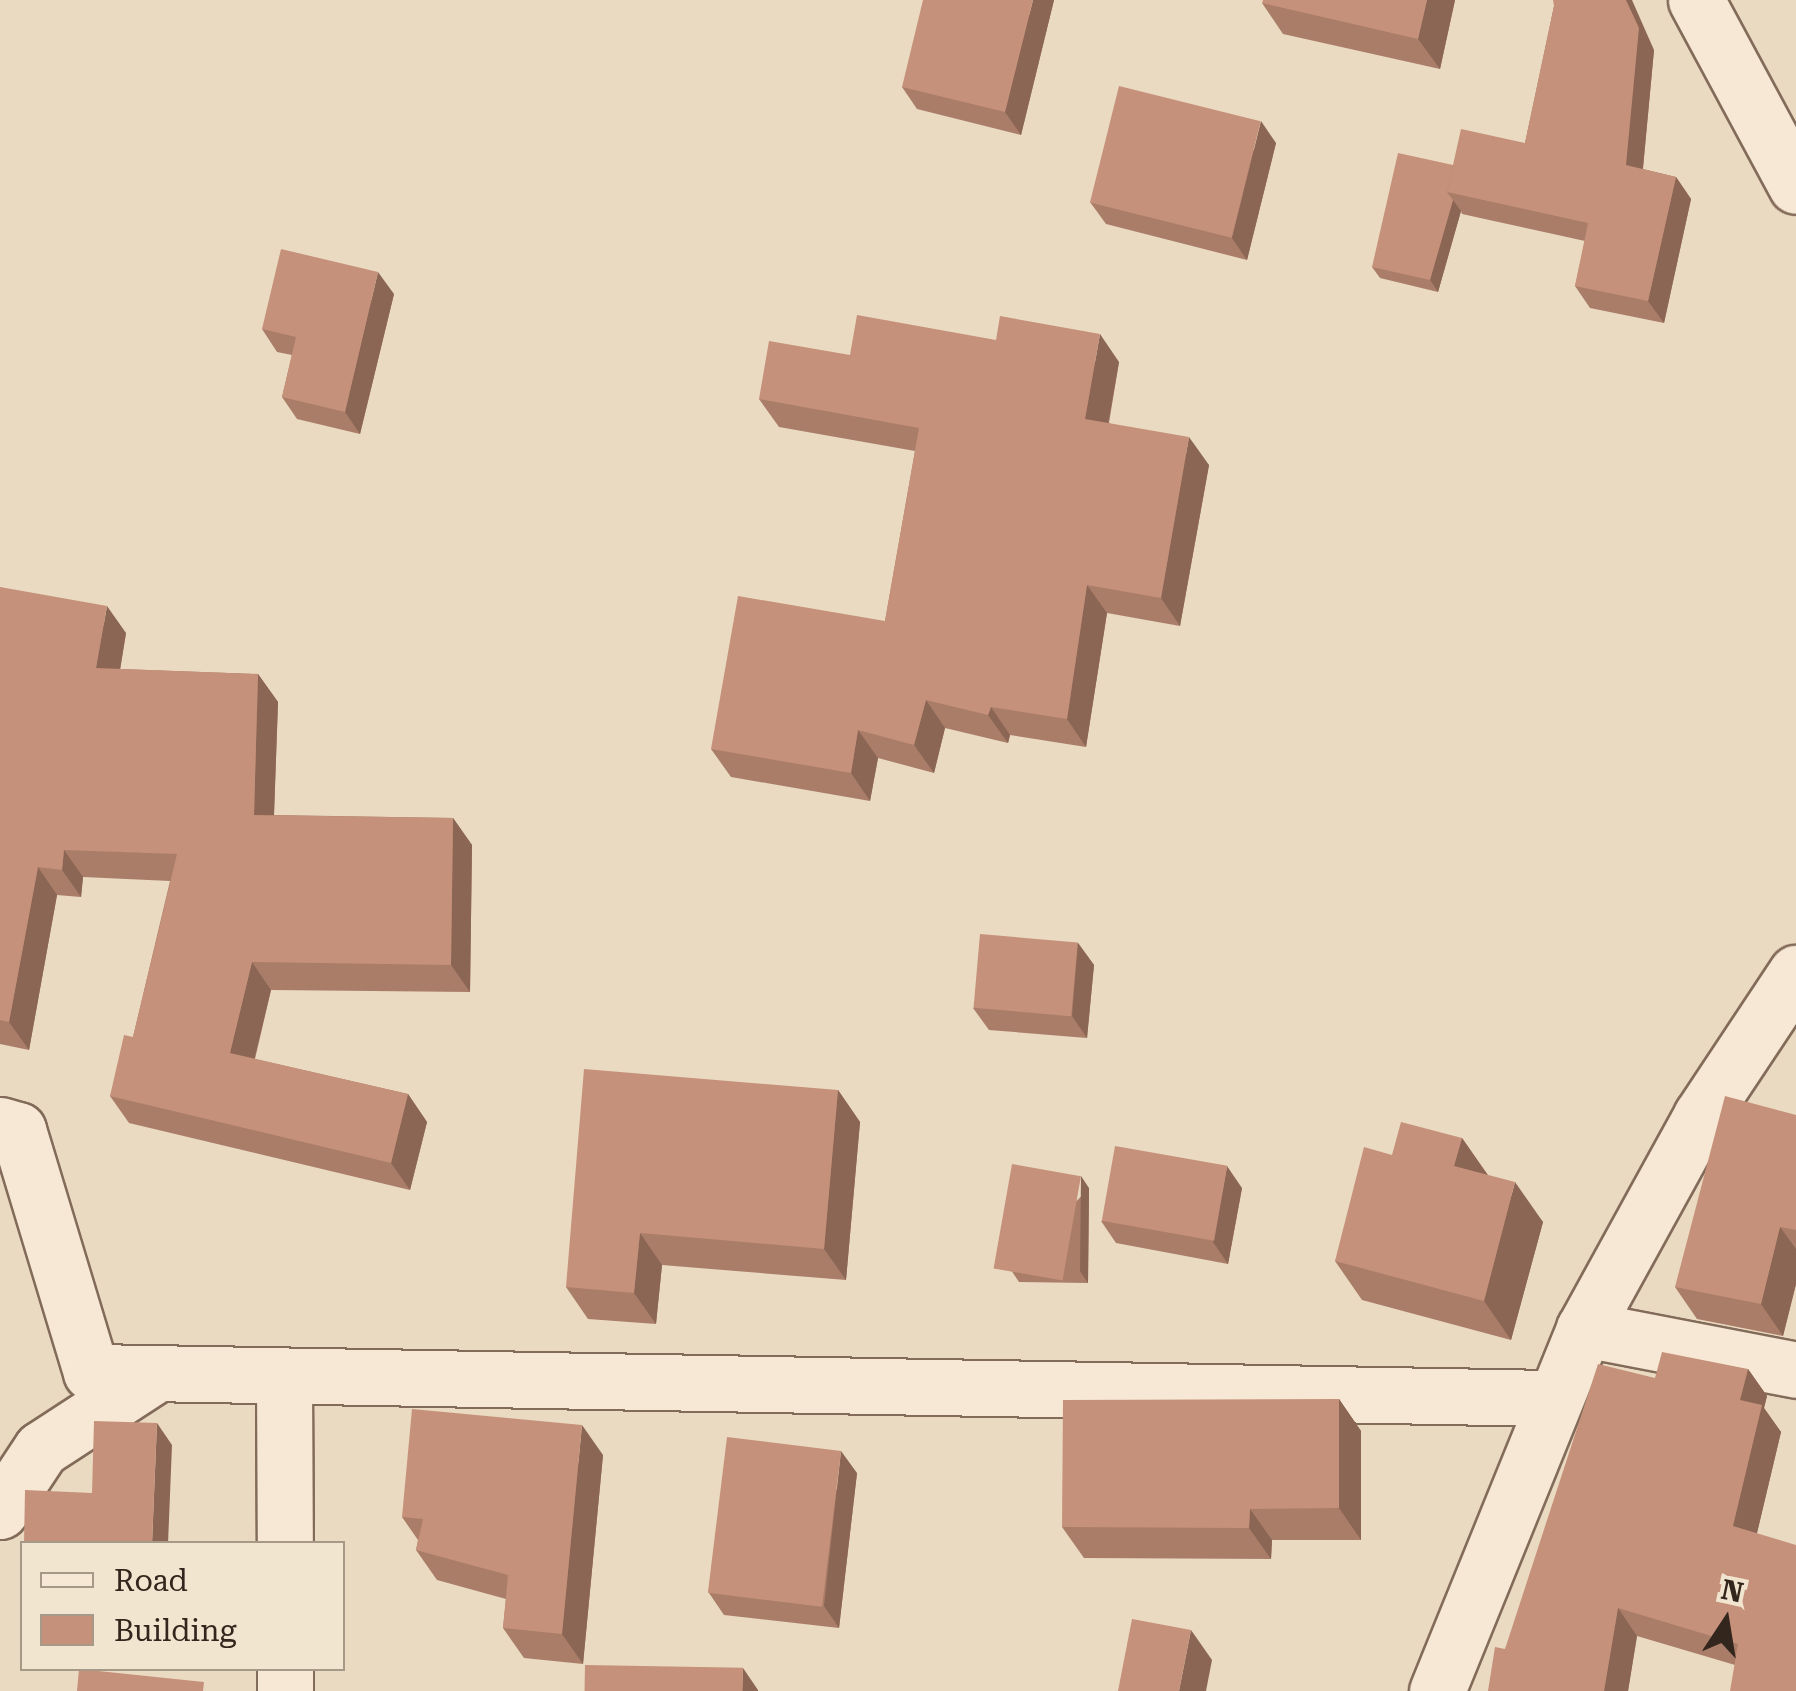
<!DOCTYPE html>
<style>
body{margin:0}
#map{position:relative;width:1796px;height:1691px;overflow:hidden;background:#eadac1;font-family:"Roboto Serif",serif}
div>[style]{position:absolute}
.roads{filter:drop-shadow(2px 0 #836b5a) drop-shadow(-2px 0 #836b5a) drop-shadow(0 2px #836b5a) drop-shadow(0 -2px #836b5a)}
.street>*{height:55px;margin:-27.5px;padding:0 27.5px;transform-origin:27.5px;border-radius:27.5px;background:#f6e8d4}
.secondary>*{height:55px;margin:-27.5px;padding:0 27.5px;transform-origin:27.5px;border-radius:27.5px;background:#f6e8d4}
.wall>*{inset:0;background:#aa7d69}
.shaded-wall>*{inset:0;background:#8b6655}
.building>*{inset:0;background:#c6917a;transform-origin:0 0}
span{translate:-50% -50%;white-space:nowrap;text-align:center;line-height:1.15;-webkit-text-stroke:9px #f2e5d0;paint-order:stroke}
.legend{position:absolute;left:20px;top:1541px;width:325px;height:130px;box-sizing:border-box;background:#f2e5d0;border:2px solid #a69988;margin:0;padding:12px 18px;list-style:none;font-size:30px;color:#33261d}
.legend li{display:flex;align-items:center;gap:20px;height:50px}
.legend b{width:50px;border:2px solid #a69988}
.north{position:absolute;left:1676px;top:1571px;width:100px;height:100px;-webkit-text-stroke:8px #f2e5d0;paint-order:stroke;rotate:12deg;font-size:28px;font-weight:700;line-height:40px;text-align:center;color:#33261d}
.north::after{content:'';display:block;margin:auto;width:35px;height:45px;background:#33261d;clip-path:polygon(50% 0,100% 100%,50% 72%,0 100%)}
</style>
<div id="map">
<div class="roads">
<div class="street">
<div style="left:0;top:1125px;width:19px;rotate:16deg"></div>
<div style="left:18px;top:1130px;width:253px;rotate:73.2deg"></div>
<div style="left:91px;top:1372px;width:1464px;rotate:1.02deg"></div>
<div style="left:1584px;top:1329px;width:216px;rotate:10.9deg"></div>
<div style="left:284px;top:1380px;width:164px;rotate:89.7deg"></div>
<div style="left:0;top:1511px;width:74px;rotate:-56.5deg"></div>
<div style="left:41px;top:1449px;width:137px;rotate:-33.1deg"></div>
<div style="left:285px;top:1668px;width:23px;rotate:90deg"></div>
</div>
<div class="secondary">
<div style="left:1696px;top:0;width:211px;rotate:61.7deg"></div>
<div style="left:1437px;top:1691px;width:391px;rotate:-67.9deg"></div>
<div style="left:1584px;top:1329px;width:243px;rotate:-61.2deg"></div>
<div style="left:1701px;top:1116px;width:172px;rotate:-56.4deg"></div>
</div>
</div>
<div class="wall">
<div style="clip-path:polygon(1054px 0,1021px 135px,917px 109px,902px 87px)"></div>
<div style="clip-path:polygon(1455px 0,1440px 69px,1283px 34px,1262px 3px)"></div>
<div style="clip-path:polygon(1554px 6px,1654px 50px,1643px 169px,1676px 177px,1691px 199px,1664px 323px,1590px 308px,1575px 286px,1585px 241px,1462px 214px,1461px 211px,1438px 292px,1380px 278px,1372px 267px,1453px 165px,1525px 143px)"></div>
<div style="clip-path:polygon(1276px 143px,1247px 260px,1106px 224px,1090px 202px)"></div>
<div style="clip-path:polygon(394px 294px,360px 434px,297px 419px,282px 397px,292px 355px,277px 352px,262px 329px)"></div>
<div style="clip-path:polygon(850px 355px,1119px 362px,1109px 423px,1209px 465px,1180px 626px,1107px 613px,1086px 747px,1010px 735px,1008px 743px,945px 728px,934px 773px,878px 758px,870px 801px,731px 777px,711px 749px,885px 621px,915px 451px,779px 427px,759px 399px)"></div>
<div style="clip-path:polygon(0 587px,126px 633px,120px 669px,258px 674px,278px 702px,274px 815px,453px 818px,472px 845px,470px 992px,271px 990px,255px 1059px,408px 1094px,427px 1122px,410px 1190px,129px 1123px,110px 1096px,133px 1037px,170px 881px,83px 877px,81px 897px,57px 895px,29px 1050px,0 1044px)"></div>
<div style="clip-path:polygon(1078px 943px,1094px 965px,1087px 1038px,989px 1030px,973px 1008px)"></div>
<div style="clip-path:polygon(838px 1090px,860px 1122px,846px 1280px,662px 1265px,656px 1324px,588px 1319px,566px 1287px)"></div>
<div style="clip-path:polygon(1796px 1115px,1796px 1284px,1783px 1336px,1697px 1319px,1675px 1287px)"></div>
<div style="clip-path:polygon(1462px 1138px,1488px 1175px,1543px 1222px,1511px 1340px,1362px 1300px,1335px 1261px,1392px 1155px)"></div>
<div style="clip-path:polygon(1089px 1188px,1088px 1283px,1019px 1282px,1011px 1270px)"></div>
<div style="clip-path:polygon(1242px 1188px,1228px 1264px,1116px 1243px,1101px 1221px)"></div>
<div style="clip-path:polygon(1748px 1369px,1767px 1396px,1764px 1408px,1781px 1432px,1757px 1533px,1735px 1665px,1637px 1636px,1628px 1691px,1488px 1691px,1505px 1649px,1655px 1378px)"></div>
<div style="clip-path:polygon(1339px 1399px,1361px 1431px,1361px 1540px,1272px 1540px,1271px 1559px,1084px 1558px,1062px 1527px)"></div>
<div style="clip-path:polygon(603px 1455px,583px 1664px,524px 1658px,503px 1628px,506px 1599px,437px 1580px,416px 1550px,418px 1540px,402px 1517px)"></div>
<div style="clip-path:polygon(857px 1473px,839px 1628px,724px 1615px,709px 1593px)"></div>
</div>
<div class="shaded-wall">
<div style="clip-path:polygon(1033px 0,1054px 0,1021px 135px,1005px 112px)"></div>
<div style="clip-path:polygon(1427px 0,1455px 0,1440px 69px,1418px 39px)"></div>
<div style="clip-path:polygon(1626px 0,1632px 0,1654px 50px,1641px 188px,1626px 165px)"></div>
<div style="clip-path:polygon(1261px 121px,1276px 143px,1247px 260px,1232px 238px)"></div>
<div style="clip-path:polygon(1676px 177px,1691px 199px,1664px 323px,1648px 301px)"></div>
<div style="clip-path:polygon(1453px 200px,1461px 211px,1438px 292px,1430px 280px)"></div>
<div style="clip-path:polygon(378px 272px,394px 294px,360px 434px,345px 412px)"></div>
<div style="clip-path:polygon(1100px 334px,1119px 362px,1104px 447px,1085px 419px)"></div>
<div style="clip-path:polygon(1189px 437px,1209px 465px,1180px 626px,1161px 598px)"></div>
<div style="clip-path:polygon(1087px 585px,1107px 613px,1086px 747px,1067px 719px)"></div>
<div style="clip-path:polygon(107px 606px,126px 633px,116px 695px,96px 668px)"></div>
<div style="clip-path:polygon(258px 674px,278px 702px,273px 842px,254px 815px)"></div>
<div style="clip-path:polygon(926px 700px,945px 728px,934px 773px,914px 745px)"></div>
<div style="clip-path:polygon(991px 707px,1010px 735px,1008px 743px,988px 715px)"></div>
<div style="clip-path:polygon(858px 730px,878px 758px,870px 801px,851px 773px)"></div>
<div style="clip-path:polygon(453px 818px,472px 845px,470px 992px,451px 965px)"></div>
<div style="clip-path:polygon(64px 850px,83px 877px,81px 897px,62px 870px)"></div>
<div style="clip-path:polygon(38px 867px,57px 895px,29px 1050px,9px 1022px)"></div>
<div style="clip-path:polygon(1078px 943px,1094px 965px,1087px 1038px,1072px 1016px)"></div>
<div style="clip-path:polygon(252px 962px,271px 990px,249px 1081px,230px 1053px)"></div>
<div style="clip-path:polygon(838px 1090px,860px 1122px,846px 1280px,824px 1249px)"></div>
<div style="clip-path:polygon(408px 1094px,427px 1122px,410px 1190px,391px 1163px)"></div>
<div style="clip-path:polygon(1462px 1138px,1489px 1177px,1454px 1166px)"></div>
<div style="clip-path:polygon(1227px 1166px,1242px 1188px,1228px 1264px,1213px 1242px)"></div>
<div style="clip-path:polygon(1081px 1176px,1089px 1188px,1088px 1283px,1080px 1271px)"></div>
<div style="clip-path:polygon(1515px 1182px,1543px 1222px,1511px 1340px,1484px 1301px)"></div>
<div style="clip-path:polygon(1780px 1227px,1796px 1249px,1796px 1284px,1783px 1336px,1761px 1304px)"></div>
<div style="clip-path:polygon(640px 1233px,662px 1265px,656px 1324px,634px 1293px)"></div>
<div style="clip-path:polygon(1748px 1369px,1767px 1396px,1764px 1408px,1781px 1432px,1752px 1554px,1733px 1526px,1740px 1400px)"></div>
<div style="clip-path:polygon(1339px 1399px,1361px 1431px,1361px 1540px,1339px 1508px)"></div>
<div style="clip-path:polygon(157px 1423px,172px 1445px,168px 1544px,152px 1544px)"></div>
<div style="clip-path:polygon(582px 1425px,603px 1455px,583px 1664px,562px 1634px)"></div>
<div style="clip-path:polygon(841px 1451px,857px 1473px,839px 1628px,824px 1606px)"></div>
<div style="clip-path:polygon(1250px 1509px,1272px 1540px,1271px 1559px,1249px 1528px)"></div>
<div style="clip-path:polygon(1618px 1608px,1637px 1636px,1628px 1691px,1604px 1691px)"></div>
<div style="clip-path:polygon(1191px 1630px,1212px 1660px,1206px 1691px,1179px 1691px)"></div>
<div style="clip-path:polygon(743px 1668px,758px 1690px,758px 1691px,742px 1691px)"></div>
</div>
<div class="building">
<div style="clip-path:polygon(923px 0,1033px 0,1005px 112px,902px 87px)"></div>
<div style="clip-path:polygon(1263px 0,1427px 0,1418px 39px,1262px 3px)"></div>
<div style="clip-path:polygon(1553px 0,1626px 0,1639px 28px,1626px 165px,1676px 177px,1648px 301px,1575px 286px,1588px 223px,1447px 192px,1461px 129px,1525px 143px,1554px 6px)"></div>
<div style="left:1119px;top:86px;width:146px;height:120px;rotate:14deg"></div>
<div style="clip-path:polygon(1398px 153px,1453px 165px,1447px 192px,1453px 200px,1430px 280px,1372px 267px)"></div>
<div style="clip-path:polygon(281px 249px,378px 272px,345px 412px,282px 397px,296px 337px,262px 329px)"></div>
<div style="clip-path:polygon(857px 315px,996px 340px,1000px 316px,1100px 334px,1085px 419px,1189px 437px,1161px 598px,1087px 585px,1067px 719px,991px 707px,988px 715px,926px 700px,914px 745px,858px 730px,851px 773px,711px 749px,738px 596px,885px 621px,919px 428px,759px 399px,769px 341px,850px 355px)"></div>
<div style="clip-path:polygon(0 587px,107px 606px,96px 668px,258px 674px,254px 815px,453px 818px,451px 965px,252px 962px,230px 1053px,408px 1094px,391px 1163px,110px 1096px,124px 1035px,133px 1037px,177px 854px,64px 850px,62px 870px,38px 867px,9px 1022px,0 1020px)"></div>
<div style="left:980px;top:934px;width:98px;height:74px;rotate:5deg"></div>
<div style="clip-path:polygon(584px 1069px,838px 1090px,824px 1249px,640px 1233px,634px 1293px,566px 1287px)"></div>
<div style="clip-path:polygon(1725px 1096px,1796px 1115px,1796px 1230px,1780px 1227px,1761px 1304px,1675px 1287px)"></div>
<div style="clip-path:polygon(1401px 1122px,1462px 1138px,1454px 1166px,1515px 1182px,1484px 1301px,1335px 1261px,1364px 1147px,1392px 1155px)"></div>
<div style="left:1115px;top:1146px;width:114px;height:76px;rotate:10deg"></div>
<div style="left:1012px;top:1164px;width:70px;height:106px;rotate:10deg"></div>
<div style="clip-path:polygon(1662px 1352px,1748px 1369px,1740px 1400px,1762px 1405px,1733px 1526px,1796px 1545px,1796px 1691px,1730px 1691px,1738px 1644px,1618px 1608px,1604px 1691px,1488px 1691px,1495px 1647px,1505px 1649px,1598px 1364px,1655px 1378px)"></div>
<div style="clip-path:polygon(1339px 1399px,1339px 1508px,1250px 1509px,1249px 1528px,1062px 1527px,1063px 1400px)"></div>
<div style="clip-path:polygon(412px 1409px,582px 1425px,562px 1634px,503px 1628px,508px 1575px,416px 1550px,423px 1519px,402px 1517px)"></div>
<div style="clip-path:polygon(94px 1421px,157px 1423px,152px 1544px,24px 1544px,25px 1490px,92px 1493px)"></div>
<div style="left:727px;top:1437px;width:115px;height:157px;rotate:7deg"></div>
<div style="clip-path:polygon(1132px 1619px,1191px 1630px,1179px 1691px,1118px 1691px)"></div>
<div style="left:585px;top:1665px;width:158px;height:26px;rotate:1deg"></div>
<div style="clip-path:polygon(79px 1669px,204px 1682px,203px 1691px,77px 1691px)"></div>
</div>
<ul class="legend">
<li><b style="height:12px;background:#f6e8d4"></b>Road</li>
<li><b style="height:28px;background:#c6917a"></b>Building</li>
</ul>
<div class="north">N</div>
</div>
